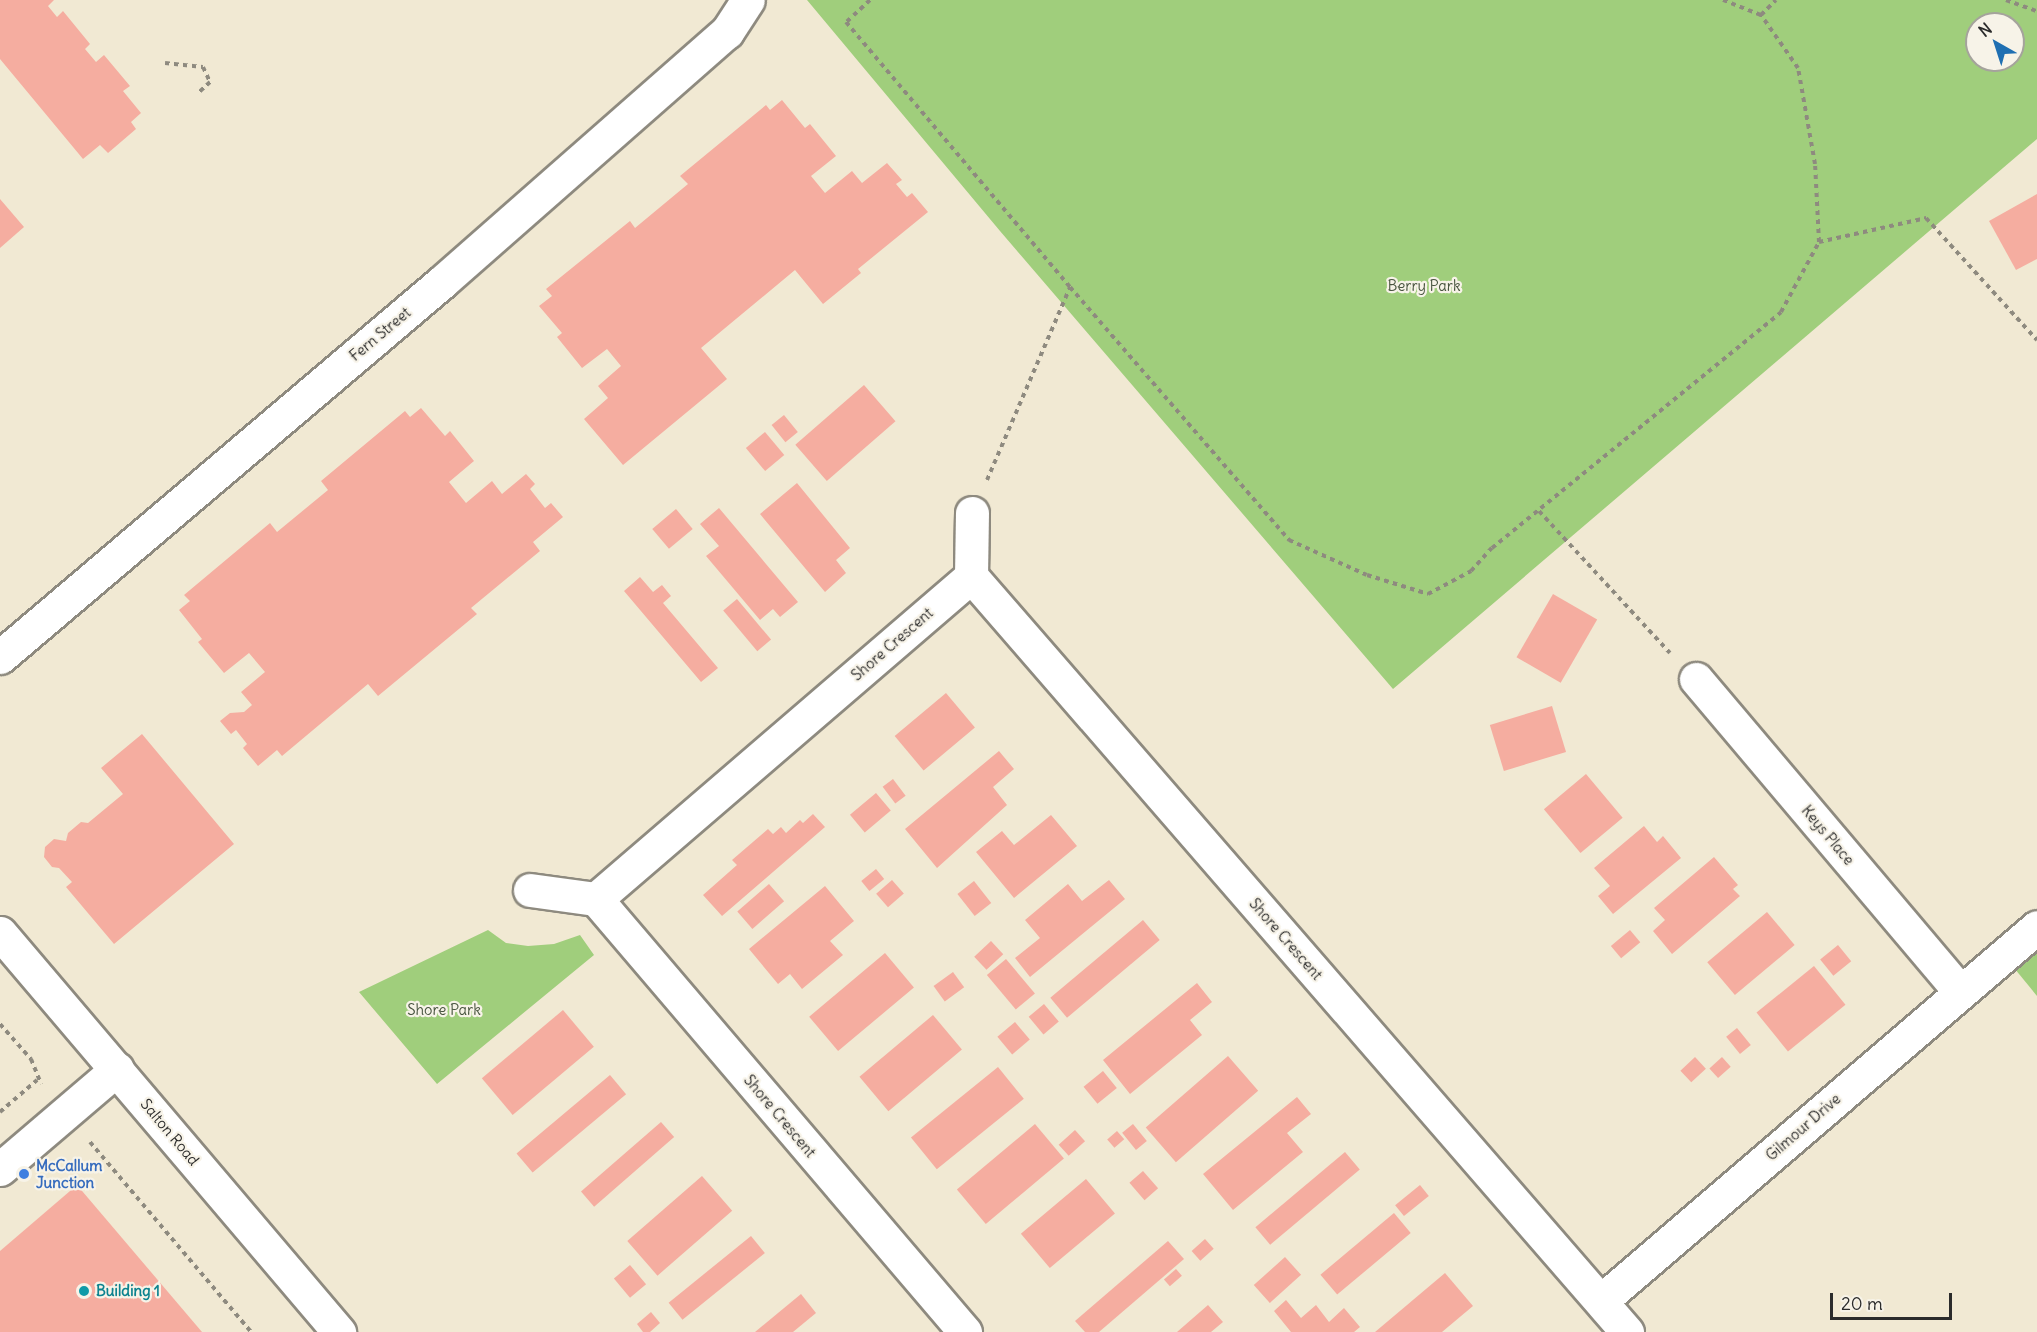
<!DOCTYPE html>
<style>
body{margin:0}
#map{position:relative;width:2037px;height:1332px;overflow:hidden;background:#f1e9d3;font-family:Delius,sans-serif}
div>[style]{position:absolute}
.green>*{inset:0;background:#a0ce7c}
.building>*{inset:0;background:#f5ada0;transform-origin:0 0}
.path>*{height:4px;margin-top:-2px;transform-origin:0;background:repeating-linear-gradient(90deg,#8e8a7f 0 4.5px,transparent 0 9px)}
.roads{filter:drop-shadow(2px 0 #8e8a7f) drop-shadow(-2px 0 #8e8a7f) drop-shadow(0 2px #8e8a7f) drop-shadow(0 -2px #8e8a7f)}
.minor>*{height:33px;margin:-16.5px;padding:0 16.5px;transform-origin:16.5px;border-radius:16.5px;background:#fff}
.dots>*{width:16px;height:16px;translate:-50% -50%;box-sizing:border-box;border:3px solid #f7f3e8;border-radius:50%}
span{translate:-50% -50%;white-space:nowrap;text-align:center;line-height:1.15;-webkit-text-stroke:4.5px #f7f3e8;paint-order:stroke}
.park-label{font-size:15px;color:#48543f}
.street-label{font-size:15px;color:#2b2b2b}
.shop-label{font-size:15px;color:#366cbe;font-weight:700}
.left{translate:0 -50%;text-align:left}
.culture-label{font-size:15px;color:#0d838f;font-weight:700}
.north{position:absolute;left:1965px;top:12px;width:60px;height:60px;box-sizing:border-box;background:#f7f3e8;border:2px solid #a5a39c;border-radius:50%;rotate:321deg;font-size:16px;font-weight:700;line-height:24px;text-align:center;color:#2b2b2b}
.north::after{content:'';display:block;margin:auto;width:21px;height:27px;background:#1f6fb2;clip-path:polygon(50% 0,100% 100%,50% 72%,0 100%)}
.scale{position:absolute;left:1830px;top:1293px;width:122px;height:27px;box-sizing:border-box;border:3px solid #2b2b2b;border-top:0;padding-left:8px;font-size:18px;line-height:21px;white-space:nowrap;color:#2b2b2b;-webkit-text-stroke:4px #f7f3e8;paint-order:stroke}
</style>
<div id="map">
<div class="green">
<div style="clip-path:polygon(evenodd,807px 0,2037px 0,2037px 139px,1393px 689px,1000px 231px,807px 0,1977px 24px,2013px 24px,2013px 60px,1977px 60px,1977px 24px)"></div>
<div style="clip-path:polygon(488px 930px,506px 943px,528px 946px,554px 944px,580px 935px,594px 955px,437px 1084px,359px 992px)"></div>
<div style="clip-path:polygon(2037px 939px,2037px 996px,2010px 963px)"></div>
</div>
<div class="building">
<div style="clip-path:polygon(0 0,54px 0,48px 6px,57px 17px,63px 11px,90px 44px,85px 49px,96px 62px,104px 55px,130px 86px,123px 91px,141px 113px,131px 122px,136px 129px,108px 153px,100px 145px,83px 159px,0 59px)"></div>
<div style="clip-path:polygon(782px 100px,805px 128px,810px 124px,836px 156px,811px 176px,825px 193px,852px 171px,862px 183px,887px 163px,902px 180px,896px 184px,907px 197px,912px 193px,928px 212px,858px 269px,861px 273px,823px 304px,795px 270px,701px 348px,727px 379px,623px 465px,584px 419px,608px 398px,598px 386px,621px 366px,607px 349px,582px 368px,557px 337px,562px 333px,539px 306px,552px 296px,546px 289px,630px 221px,635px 228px,688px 184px,680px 176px,766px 105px,770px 110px)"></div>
<div style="clip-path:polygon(2037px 194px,2037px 259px,2016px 270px,1989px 221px)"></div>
<div style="clip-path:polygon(0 199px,24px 227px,0 248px)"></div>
<div style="left:864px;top:385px;width:48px;height:91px;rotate:49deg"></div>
<div style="clip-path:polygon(421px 408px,445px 436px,450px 431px,474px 461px,449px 482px,466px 503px,492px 481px,502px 494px,526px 474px,535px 484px,530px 489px,545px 508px,551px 503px,563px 517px,533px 542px,540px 551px,471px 608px,477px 614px,378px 696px,368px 684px,282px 756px,277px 750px,258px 766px,243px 748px,247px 744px,236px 730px,231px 734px,220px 721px,230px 713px,244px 712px,252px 705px,241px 692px,265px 672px,249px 653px,224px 673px,198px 642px,202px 639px,179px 610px,190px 601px,184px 595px,270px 523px,277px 532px,328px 490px,321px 481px,405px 411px,410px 417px)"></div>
<div style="left:784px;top:415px;width:22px;height:16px;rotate:51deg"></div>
<div style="left:765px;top:432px;width:30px;height:25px;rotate:50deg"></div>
<div style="clip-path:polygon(797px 483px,850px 548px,836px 560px,846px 573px,825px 592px,760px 514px)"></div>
<div style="clip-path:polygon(719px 508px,798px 602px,780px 617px,773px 609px,760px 620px,706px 556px,719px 546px,700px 524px)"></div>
<div style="left:676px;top:509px;width:26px;height:31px;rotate:50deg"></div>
<div style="clip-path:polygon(640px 577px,653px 592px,662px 585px,671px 596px,663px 603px,718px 668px,701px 682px,624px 591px)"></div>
<div style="left:1553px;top:594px;width:51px;height:73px;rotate:30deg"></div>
<div style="left:737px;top:599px;width:53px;height:18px;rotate:50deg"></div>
<div style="left:946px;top:693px;width:45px;height:67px;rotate:50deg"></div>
<div style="left:1552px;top:706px;width:48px;height:65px;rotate:73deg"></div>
<div style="clip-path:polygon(142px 734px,234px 844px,114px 944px,66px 887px,72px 882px,59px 868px,52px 867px,44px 857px,45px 847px,54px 839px,66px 841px,68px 833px,81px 822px,88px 823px,123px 794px,101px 768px)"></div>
<div style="clip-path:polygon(999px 751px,1014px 769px,993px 787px,1007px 805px,937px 868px,905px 829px)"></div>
<div style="left:1586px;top:774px;width:57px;height:55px;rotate:50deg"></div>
<div style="left:893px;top:779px;width:21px;height:13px;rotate:53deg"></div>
<div style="left:876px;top:793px;width:23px;height:34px;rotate:50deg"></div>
<div style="clip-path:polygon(813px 814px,825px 827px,722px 916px,703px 895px,737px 865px,732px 860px,768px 829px,773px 834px,781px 827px,786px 833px,800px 820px,803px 823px)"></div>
<div style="clip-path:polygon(1051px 815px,1077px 846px,1014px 898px,976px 852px,1002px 831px,1014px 845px)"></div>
<div style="clip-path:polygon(1644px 826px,1657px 842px,1663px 836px,1681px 858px,1613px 914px,1598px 896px,1610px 886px,1594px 868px)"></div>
<div style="clip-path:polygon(1714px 857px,1738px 885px,1733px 889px,1740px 896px,1672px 954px,1653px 931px,1665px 920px,1654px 908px)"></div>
<div style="left:876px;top:869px;width:13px;height:19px;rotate:51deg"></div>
<div style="left:892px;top:880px;width:18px;height:21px;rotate:49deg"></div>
<div style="clip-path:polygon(1109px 880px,1125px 899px,1030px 977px,1015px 958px,1040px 938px,1025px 920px,1068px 884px,1082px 901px)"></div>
<div style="left:974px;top:881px;width:28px;height:21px;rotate:52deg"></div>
<div style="left:769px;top:884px;width:23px;height:42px;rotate:49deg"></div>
<div style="clip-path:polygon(825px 886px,854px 921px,830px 941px,843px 955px,802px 989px,790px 974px,778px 984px,749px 949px)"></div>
<div style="left:1767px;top:912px;width:43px;height:78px;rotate:50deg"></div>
<div style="left:1143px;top:920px;width:26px;height:121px;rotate:50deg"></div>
<div style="left:1630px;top:930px;width:16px;height:25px;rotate:50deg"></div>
<div style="left:991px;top:941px;width:18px;height:23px;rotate:47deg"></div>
<div style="left:1838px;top:945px;width:21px;height:23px;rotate:51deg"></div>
<div style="left:885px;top:953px;width:45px;height:99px;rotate:50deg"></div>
<div style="left:1006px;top:959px;width:45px;height:25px;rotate:50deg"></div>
<div style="left:1814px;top:966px;width:50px;height:74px;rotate:51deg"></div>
<div style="left:953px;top:972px;width:19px;height:24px;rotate:54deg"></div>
<div style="clip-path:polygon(1197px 983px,1212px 1002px,1190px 1020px,1202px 1035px,1130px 1094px,1103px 1060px)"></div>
<div style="left:1044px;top:1004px;width:23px;height:20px;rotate:50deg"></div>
<div style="left:563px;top:1010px;width:48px;height:106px;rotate:50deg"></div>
<div style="left:933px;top:1015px;width:45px;height:96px;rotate:50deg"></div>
<div style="left:1015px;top:1022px;width:23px;height:23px;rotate:50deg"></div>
<div style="left:1737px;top:1028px;width:22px;height:14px;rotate:51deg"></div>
<div style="left:1228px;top:1056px;width:46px;height:109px;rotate:49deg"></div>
<div style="left:1695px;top:1057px;width:16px;height:20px;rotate:47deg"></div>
<div style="left:1722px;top:1057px;width:13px;height:17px;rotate:48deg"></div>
<div style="left:998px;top:1067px;width:41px;height:112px;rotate:51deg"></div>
<div style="left:1103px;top:1071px;width:22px;height:25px;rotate:51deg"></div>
<div style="left:610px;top:1075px;width:25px;height:122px;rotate:50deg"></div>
<div style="clip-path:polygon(1297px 1097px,1311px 1114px,1287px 1133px,1303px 1152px,1233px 1210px,1203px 1174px)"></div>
<div style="left:661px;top:1122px;width:20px;height:106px;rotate:49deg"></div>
<div style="left:1035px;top:1124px;width:45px;height:102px;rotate:50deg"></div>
<div style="left:1133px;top:1124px;width:22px;height:14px;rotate:51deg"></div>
<div style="left:1075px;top:1130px;width:15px;height:22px;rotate:48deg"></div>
<div style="left:1117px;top:1131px;width:11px;height:13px;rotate:49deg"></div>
<div style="left:1345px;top:1152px;width:23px;height:117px;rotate:50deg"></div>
<div style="left:1143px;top:1171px;width:23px;height:18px;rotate:49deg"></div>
<div style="left:702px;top:1176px;width:46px;height:99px;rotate:49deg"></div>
<div style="left:1086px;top:1179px;width:45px;height:85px;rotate:50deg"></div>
<div style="clip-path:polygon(77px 1185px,202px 1332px,0 1332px,0 1251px)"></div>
<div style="left:1420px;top:1185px;width:14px;height:32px;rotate:51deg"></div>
<div style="left:1394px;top:1213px;width:26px;height:96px;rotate:50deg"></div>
<div style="left:751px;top:1236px;width:22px;height:106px;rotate:51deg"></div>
<div style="left:1205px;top:1239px;width:13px;height:18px;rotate:48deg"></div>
<div style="clip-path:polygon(1168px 1241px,1184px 1259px,1099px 1332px,1085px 1332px,1075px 1321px)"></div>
<div style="left:1285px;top:1257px;width:24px;height:42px;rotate:48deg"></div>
<div style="left:630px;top:1265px;width:25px;height:21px;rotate:50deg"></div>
<div style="left:1176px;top:1269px;width:9px;height:16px;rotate:49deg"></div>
<div style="clip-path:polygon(1445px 1273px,1473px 1306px,1442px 1332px,1375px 1332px)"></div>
<div style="clip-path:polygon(801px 1294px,816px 1313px,793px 1332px,755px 1332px)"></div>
<div style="clip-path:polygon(1286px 1300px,1301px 1318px,1316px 1305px,1329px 1322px,1344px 1308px,1360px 1327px,1354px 1332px,1291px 1332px,1274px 1311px)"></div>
<div style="clip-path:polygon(1208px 1305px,1223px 1322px,1211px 1332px,1177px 1332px)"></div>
<div style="clip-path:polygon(651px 1312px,660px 1323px,650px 1332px,643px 1332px,637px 1324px)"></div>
</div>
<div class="path">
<div style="left:870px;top:0;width:33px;rotate:137deg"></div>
<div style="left:846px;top:22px;width:347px;rotate:49.8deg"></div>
<div style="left:1070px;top:287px;width:335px;rotate:49.1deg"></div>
<div style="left:1289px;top:540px;width:85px;rotate:24.2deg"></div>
<div style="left:1367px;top:575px;width:64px;rotate:17.3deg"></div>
<div style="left:1428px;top:594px;width:49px;rotate:-28.1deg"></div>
<div style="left:1471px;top:571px;width:31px;rotate:-48deg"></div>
<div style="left:1492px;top:548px;width:373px;rotate:-39.2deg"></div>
<div style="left:1781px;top:312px;width:80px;rotate:-61.5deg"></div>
<div style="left:1819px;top:242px;width:78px;rotate:-92.9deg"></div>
<div style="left:1815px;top:164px;width:97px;rotate:-100deg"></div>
<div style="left:1798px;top:68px;width:65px;rotate:-124.9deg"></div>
<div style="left:1761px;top:15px;width:21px;rotate:-45deg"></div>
<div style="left:1723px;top:0;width:41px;rotate:21.5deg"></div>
<div style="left:2006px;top:0;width:33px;rotate:20deg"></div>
<div style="left:165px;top:63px;width:38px;rotate:6deg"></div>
<div style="left:203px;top:67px;width:17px;rotate:65deg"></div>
<div style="left:210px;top:82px;width:16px;rotate:137deg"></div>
<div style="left:1819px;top:242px;width:110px;rotate:-12.6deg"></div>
<div style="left:1926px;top:218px;width:165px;rotate:47.7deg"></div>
<div style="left:987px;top:480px;width:210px;rotate:-66.7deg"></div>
<div style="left:1539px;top:511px;width:193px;rotate:47.3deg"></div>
<div style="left:0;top:1024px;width:47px;rotate:48.5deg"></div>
<div style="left:31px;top:1059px;width:27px;rotate:68deg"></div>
<div style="left:0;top:1112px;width:49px;rotate:-40.9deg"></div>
<div style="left:90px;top:1142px;width:249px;rotate:49.7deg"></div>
</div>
<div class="roads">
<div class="minor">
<div style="left:971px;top:576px;width:63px;rotate:-89.1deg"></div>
<div style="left:0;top:657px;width:580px;rotate:-40.31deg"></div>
<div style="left:442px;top:282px;width:379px;rotate:-41.3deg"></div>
<div style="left:727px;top:32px;width:38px;rotate:-57deg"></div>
<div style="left:1696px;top:679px;width:409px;rotate:49.8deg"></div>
<div style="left:530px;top:890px;width:67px;rotate:7.8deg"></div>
<div style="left:596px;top:899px;width:569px;rotate:49.56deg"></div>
<div style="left:596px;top:899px;width:495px;rotate:-40.7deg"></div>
<div style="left:971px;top:576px;width:1001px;rotate:49.05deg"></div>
<div style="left:0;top:933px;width:524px;rotate:49.65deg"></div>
<div style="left:0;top:1169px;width:154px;rotate:-40.5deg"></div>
<div style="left:1601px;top:1301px;width:574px;rotate:-40.62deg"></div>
</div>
</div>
<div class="dots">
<div style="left:24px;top:1174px;background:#3f7fe0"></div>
<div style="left:84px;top:1291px;background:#0f9aa8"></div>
</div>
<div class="park-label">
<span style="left:1424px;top:286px">Berry Park</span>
<span style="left:444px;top:1010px">Shore Park</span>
</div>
<div class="street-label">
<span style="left:380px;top:334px;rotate:-40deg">Fern Street</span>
<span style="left:892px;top:644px;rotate:-41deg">Shore Crescent</span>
<span style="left:1828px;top:835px;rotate:50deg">Keys Place</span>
<span style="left:1286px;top:939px;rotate:49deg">Shore Crescent</span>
<span style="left:780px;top:1116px;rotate:50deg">Shore Crescent</span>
<span style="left:1803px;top:1127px;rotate:-41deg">Gilmour Drive</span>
<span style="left:170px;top:1132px;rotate:50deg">Salton Road</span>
</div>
<div class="shop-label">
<span class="left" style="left:36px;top:1174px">McCallum<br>Junction</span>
</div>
<div class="culture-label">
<span class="left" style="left:96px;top:1291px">Building 1</span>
</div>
<div class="north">N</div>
<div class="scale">20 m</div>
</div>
